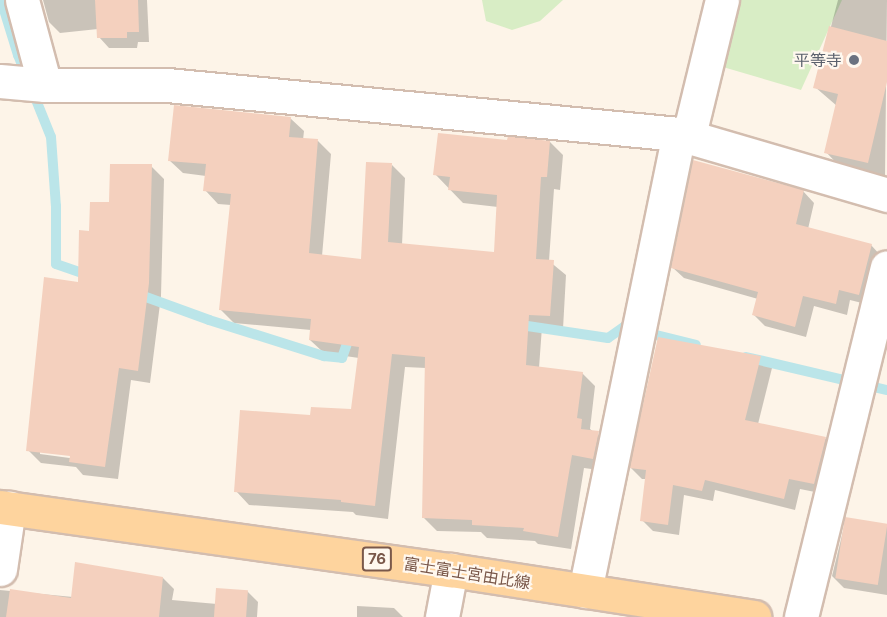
<!DOCTYPE html>
<meta charset="utf-8">
<style>
body{margin:0}
#map{position:relative;width:887px;height:617px;overflow:hidden;background:#fdf4e8;font-family:Inter,"Noto Sans JP",sans-serif}
div>[style]{position:absolute}
.green>*{inset:0;background:#d8edc5}
.shadow>*{inset:0;background:#0003}
.stream>*{height:10px;margin:-5px;padding:0 5px;transform-origin:5px;border-radius:5px;background:#bbe5e9}
.building>*{inset:0;background:#f4d0be;transform-origin:0 0}
.roads{filter:drop-shadow(2px 0 #d3bdaf) drop-shadow(-2px 0 #d3bdaf) drop-shadow(0 2px #d3bdaf) drop-shadow(0 -2px #d3bdaf)}
.street>*{height:33px;margin:-16.5px;padding:0 16.5px;transform-origin:16.5px;border-radius:16.5px;background:#fff}
.primary>*{height:33px;margin:-16.5px;padding:0 16.5px;transform-origin:16.5px;border-radius:16.5px;background:#fed49e}
.dots>*{width:16px;height:16px;translate:-50% -50%;box-sizing:border-box;border:3px solid #fff8ef;border-radius:50%}
span{translate:-50% -50%;white-space:nowrap;text-align:center;line-height:1.15;-webkit-text-stroke:4.5px #fff8ef;paint-order:stroke}
.shield-label span{padding:2px 4px;background:#fff8ef;border:2px solid;border-radius:4px;-webkit-text-stroke-width:0}
.shield-label{font-size:15px;color:#7a584a;font-weight:700}
.worship-label{font-size:16px;color:#5b616d}
.right{translate:-100% -50%;text-align:right}
.street-label{font-size:16px;color:#7a584a}
</style>
<div id="map">
<div class="green">
<div style="clip-path:polygon(482px 0,563px 0,540px 21px,512px 30px,486px 21px)"></div>
<div style="clip-path:polygon(736px 0,842px 0,801px 90px,723px 67px)"></div>
</div>
<div class="shadow">
<div style="clip-path:polygon(43px 0,147px 0,149px 42px,138px 42px,137px 48px,109px 48px,99px 37px,98px 29px,60px 33px,49px 22px)"></div>
<div style="clip-path:polygon(838px 0,887px 0,885px 179px,843px 170px,826px 152px,837px 106px,815px 87px)"></div>
<div style="clip-path:polygon(290px 118px,304px 131px,303px 140px,318px 141px,331px 154px,322px 256px,363px 261px,392px 165px,405px 178px,402px 245px,495px 254px,498px 207px,463px 203px,435px 174px,509px 141px,550px 142px,563px 155px,560px 190px,554px 189px,549px 261px,566px 275px,563px 329px,542px 327px,539px 368px,582px 373px,595px 386px,590px 429px,611px 446px,606px 471px,584px 468px,571px 549px,538px 544px,535px 541px,487px 538px,481px 532px,437px 531px,424px 518px,426px 368px,405px 367px,388px 519px,356px 515px,353px 512px,249px 505px,236px 491px,311px 417px,353px 411px,359px 358px,324px 353px,310px 340px,311px 330px,234px 323px,220px 309px,231px 205px,218px 204px,205px 190px,206px 176px,183px 173px,169px 160px)"></div>
<div style="clip-path:polygon(evenodd,151px 166px,164px 179px,161px 296px,150px 383px,131px 380px,118px 479px,83px 475px,76px 467px,41px 463px,28px 450px,79px 283px,91px 232px,111px 204px,151px 166px,40px 451px,77px 456px,77px 459px,40px 454px,40px 451px)"></div>
<div style="clip-path:polygon(803px 191px,814px 203px,808px 229px,871px 245px,882px 257px,870px 305px,850px 300px,847px 315px,814px 306px,806px 337px,765px 326px,754px 315px,758px 299px,684px 278px,672px 267px)"></div>
<div style="clip-path:polygon(761px 357px,772px 368px,758px 424px,825px 438px,836px 449px,825px 494px,800px 489px,795px 510px,715px 490px,713px 501px,684px 495px,679px 535px,653px 531px,642px 520px,647px 479px,642px 479px,631px 468px)"></div>
<div style="clip-path:polygon(846px 519px,887px 525px,887px 595px,844px 588px,832px 576px)"></div>
<div style="clip-path:polygon(163px 578px,174px 589px,172px 600px,217px 604px,247px 591px,258px 602px,257px 617px,0 617px,0 590px,73px 597px)"></div>
<div style="clip-path:polygon(357px 606px,394px 608px,403px 617px,357px 617px)"></div>
</div>
<div class="stream">
<div style="left:1px;top:0;width:58px;rotate:72.8deg"></div>
<div style="left:18px;top:55px;width:88px;rotate:68.1deg"></div>
<div style="left:51px;top:137px;width:69px;rotate:85.9deg"></div>
<div style="left:56px;top:206px;width:58px;rotate:90deg"></div>
<div style="left:56px;top:264px;width:36px;rotate:19deg"></div>
<div style="left:135px;top:293px;width:79px;rotate:20deg"></div>
<div style="left:209px;top:320px;width:121px;rotate:17.4deg"></div>
<div style="left:324px;top:356px;width:18px;rotate:6deg"></div>
<div style="left:342px;top:358px;width:28px;rotate:-71deg"></div>
<div style="left:514px;top:324px;width:95px;rotate:8.5deg"></div>
<div style="left:608px;top:338px;width:19px;rotate:-35deg"></div>
<div style="left:624px;top:327px;width:74px;rotate:14deg"></div>
<div style="left:746px;top:357px;width:145px;rotate:13.2deg"></div>
</div>
<div class="building">
<div style="clip-path:polygon(95px 0,138px 0,139px 32px,127px 32px,127px 38px,97px 38px)"></div>
<div style="clip-path:polygon(829px 26px,887px 41px,887px 82px,868px 163px,824px 153px,838px 94px,813px 88px)"></div>
<div style="clip-path:polygon(174px 105px,291px 117px,289px 137px,318px 139px,309px 253px,361px 259px,366px 162px,392px 163px,388px 242px,494px 252px,497px 195px,448px 190px,450px 177px,433px 175px,438px 133px,507px 140px,508px 136px,550px 141px,547px 177px,541px 177px,536px 259px,554px 260px,550px 316px,529px 315px,526px 365px,583px 372px,577px 418px,582px 419px,581px 429px,599px 431px,593px 459px,572px 455px,558px 537px,523px 531px,524px 528px,472px 525px,472px 520px,422px 518px,425px 357px,392px 354px,375px 506px,341px 502px,341px 500px,234px 492px,240px 410px,310px 415px,311px 407px,351px 409px,359px 347px,309px 340px,311px 319px,219px 310px,231px 194px,203px 191px,206px 164px,168px 161px)"></div>
<div style="clip-path:polygon(693px 160px,804px 190px,796px 224px,872px 244px,859px 295px,839px 290px,836px 304px,803px 296px,795px 327px,752px 315px,758px 292px,671px 268px)"></div>
<div style="clip-path:polygon(110px 164px,152px 164px,149px 283px,138px 371px,119px 368px,105px 467px,69px 462px,70px 456px,26px 451px,44px 277px,78px 282px,79px 230px,89px 231px,90px 202px,109px 202px)"></div>
<div style="clip-path:polygon(658px 337px,761px 356px,745px 420px,826px 437px,814px 484px,789px 479px,784px 499px,705px 480px,702px 491px,673px 485px,668px 525px,640px 521px,646px 470px,629px 468px)"></div>
<div style="left:845px;top:517px;width:43px;height:62px;rotate:9deg"></div>
<div style="clip-path:polygon(75px 562px,163px 577px,159px 617px,6px 617px,10px 589px,71px 598px)"></div>
<div style="left:216px;top:588px;width:32px;height:29px;rotate:4deg"></div>
</div>
<div class="roads">
<div class="street">
<div style="left:22px;top:0;width:88px;rotate:74.9deg"></div>
<div style="left:0;top:81px;width:45px;rotate:5.1deg"></div>
<div style="left:45px;top:85px;width:122px"></div>
<div style="left:167px;top:85px;width:514px;rotate:5.47deg"></div>
<div style="left:679px;top:134px;width:217px;rotate:16.3deg"></div>
<div style="left:689px;top:135px;width:139px;rotate:-76.3deg"></div>
<div style="left:0;top:569px;width:62px;rotate:-81.6deg"></div>
<div style="left:585px;top:591px;width:467px;rotate:-78.4deg"></div>
<div style="left:442px;top:617px;width:48px;rotate:-79.2deg"></div>
<div style="left:801px;top:617px;width:360px;rotate:-76.2deg"></div>
</div>
<div class="primary">
<div style="left:0;top:507px;width:455px;rotate:8deg"></div>
<div style="left:451px;top:570px;width:307px;rotate:8.8deg"></div>
</div>
</div>
<div class="dots">
<div style="left:854px;top:60px;background:#6b7280"></div>
</div>
<div class="shield-label">
<span style="left:377px;top:559px">76</span>
</div>
<div class="worship-label">
<span class="right" style="left:842px;top:60px">平等寺</span>
</div>
<div class="street-label">
<span style="left:467px;top:573px;rotate:9deg">富士富士宮由比線</span>
</div>
</div>
